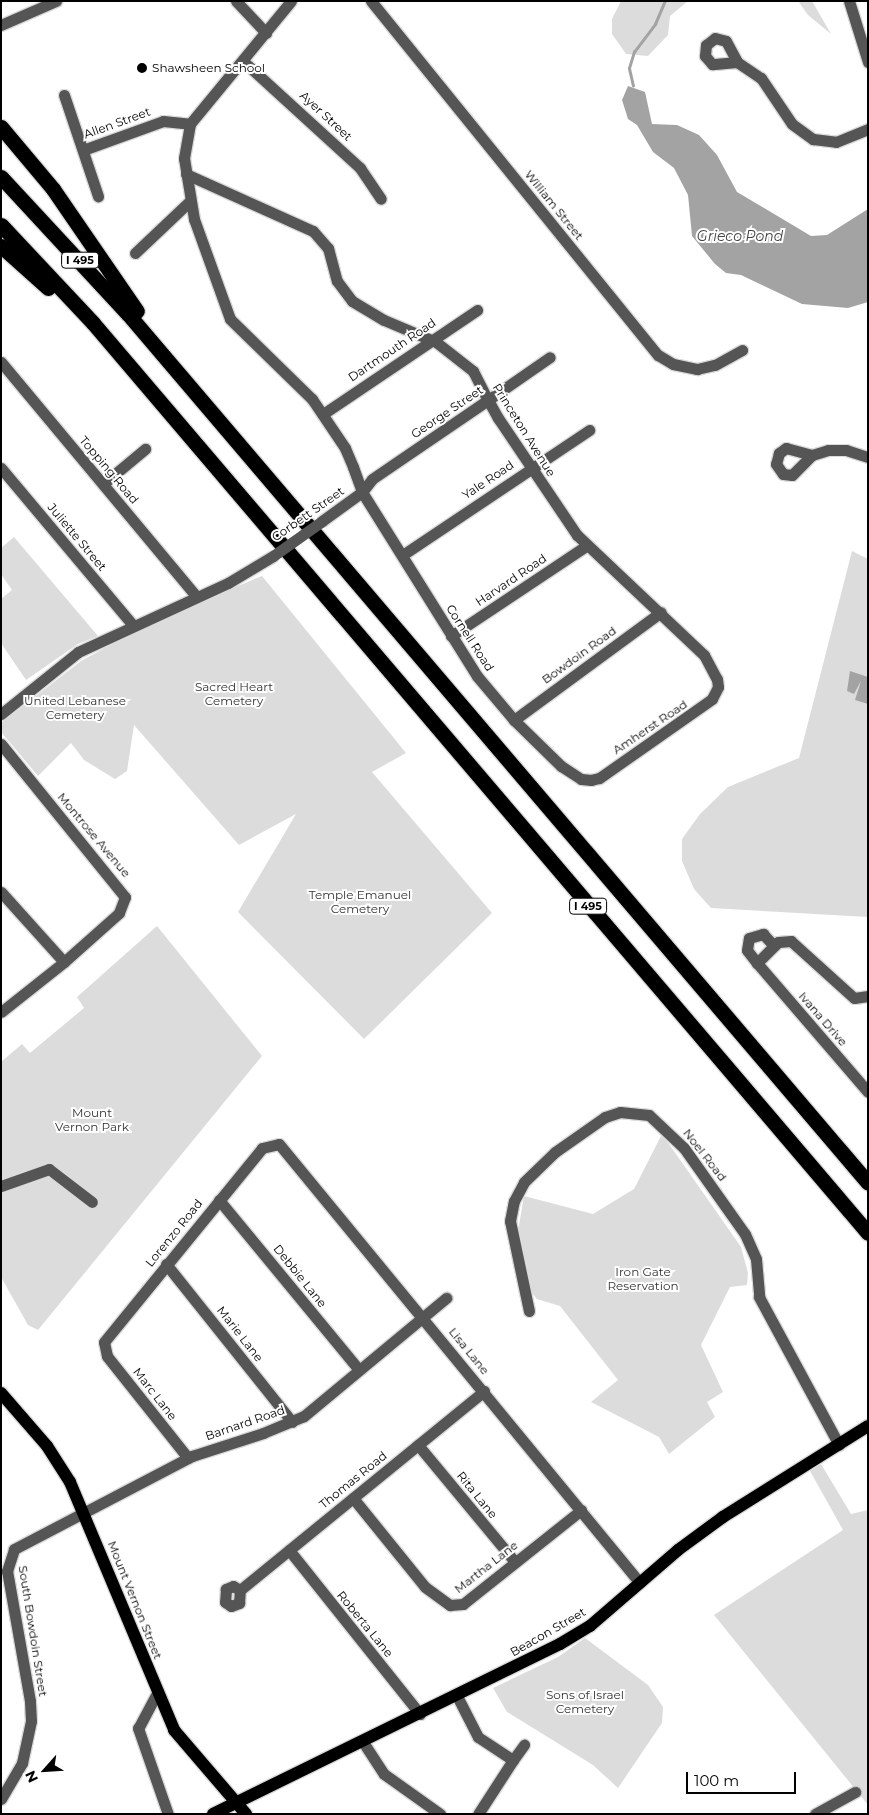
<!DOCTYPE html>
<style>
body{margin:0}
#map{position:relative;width:869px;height:1815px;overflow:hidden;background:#fff;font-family:Montserrat,sans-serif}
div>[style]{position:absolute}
.green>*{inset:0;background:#dcdcdc}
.water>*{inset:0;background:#a3a3a3}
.stream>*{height:2.5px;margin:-1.25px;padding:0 1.25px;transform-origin:1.25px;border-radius:1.25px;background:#a3a3a3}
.roads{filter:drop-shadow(1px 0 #dbdbdb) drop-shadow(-1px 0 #dbdbdb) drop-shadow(0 1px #dbdbdb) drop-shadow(0 -1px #dbdbdb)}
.minor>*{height:11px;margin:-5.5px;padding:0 5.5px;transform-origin:5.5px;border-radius:5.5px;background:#555}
.major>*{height:12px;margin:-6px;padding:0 6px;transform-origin:6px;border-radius:6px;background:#000}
.highway>*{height:15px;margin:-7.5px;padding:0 7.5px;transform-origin:7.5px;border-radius:7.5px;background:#000}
.minor-bridge>*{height:11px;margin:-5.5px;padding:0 5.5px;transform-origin:5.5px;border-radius:5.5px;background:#555}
.dots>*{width:14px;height:14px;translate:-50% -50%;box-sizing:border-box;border:2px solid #fff;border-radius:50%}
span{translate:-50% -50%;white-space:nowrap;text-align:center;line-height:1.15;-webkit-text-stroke:4px #fff;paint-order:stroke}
.shield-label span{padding:1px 4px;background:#fff;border:1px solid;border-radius:4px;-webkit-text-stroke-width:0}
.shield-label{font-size:11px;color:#000;font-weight:700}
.poi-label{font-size:12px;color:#000}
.left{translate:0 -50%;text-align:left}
.street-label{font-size:12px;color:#000}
.park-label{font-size:12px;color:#333}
.water-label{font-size:14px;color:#444;font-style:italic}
.frame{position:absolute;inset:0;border:2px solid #000;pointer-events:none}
.north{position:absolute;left:20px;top:1745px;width:50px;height:50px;-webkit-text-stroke:4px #fff;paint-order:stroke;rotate:244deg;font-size:14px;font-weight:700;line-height:20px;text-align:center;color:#000}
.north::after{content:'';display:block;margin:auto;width:18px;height:22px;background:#000;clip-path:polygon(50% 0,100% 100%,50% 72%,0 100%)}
.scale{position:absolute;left:686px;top:1772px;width:110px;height:22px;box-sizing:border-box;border:2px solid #000;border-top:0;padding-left:6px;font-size:15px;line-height:18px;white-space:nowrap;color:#000;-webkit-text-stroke:4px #fff;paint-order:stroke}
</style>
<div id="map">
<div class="green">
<div style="clip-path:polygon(621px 1px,688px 1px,670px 16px,668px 35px,648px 56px,626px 54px,612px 34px,612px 19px)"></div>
<div style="clip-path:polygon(798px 1px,812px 1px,831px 34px,808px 15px)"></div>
<div style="clip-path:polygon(14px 537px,98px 636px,78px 644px,26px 680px,1px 643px,1px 599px,12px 590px,1px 574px,1px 548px)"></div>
<div style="clip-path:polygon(852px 551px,868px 559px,868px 917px,711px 908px,694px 889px,682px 861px,682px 839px,700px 814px,728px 787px,799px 758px)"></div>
<div style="clip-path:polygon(262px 576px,406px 753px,372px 772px,492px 913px,364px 1039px,238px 912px,296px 814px,239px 845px,134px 725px,127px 771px,115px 779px,84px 760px,71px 743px,38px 776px,1px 732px,1px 723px,81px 661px,152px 622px)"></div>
<div style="clip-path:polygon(157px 926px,262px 1056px,38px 1330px,28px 1325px,1px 1277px,1px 1062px,22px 1044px,30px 1053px,84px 1008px,77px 997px)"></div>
<div style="clip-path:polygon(662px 1134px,741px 1247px,748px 1273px,747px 1285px,730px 1287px,701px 1345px,723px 1392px,707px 1402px,715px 1417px,669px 1454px,659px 1437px,591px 1402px,618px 1380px,560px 1306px,537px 1299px,531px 1292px,517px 1237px,524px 1196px,593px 1214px,634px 1189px)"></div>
<div style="clip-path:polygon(821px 1464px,851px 1514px,868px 1510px,868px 1805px,714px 1615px,843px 1530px,810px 1471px)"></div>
<div style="clip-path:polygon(585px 1638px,648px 1685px,663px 1707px,662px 1723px,618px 1788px,593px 1765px,507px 1712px,493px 1688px,558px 1657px)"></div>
</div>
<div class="water">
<div style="clip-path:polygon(628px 86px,645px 92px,652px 124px,677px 125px,699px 135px,717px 155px,737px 192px,811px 236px,827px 235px,868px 209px,868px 302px,848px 308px,802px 304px,741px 275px,726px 273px,715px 264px,692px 236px,688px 195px,674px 168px,653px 152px,637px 125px,628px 119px,622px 100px)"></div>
<div style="clip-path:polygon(850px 671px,868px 677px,868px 704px,855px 700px,861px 681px,854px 694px,847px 691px)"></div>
</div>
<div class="stream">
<div style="left:633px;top:86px;width:18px;rotate:-103deg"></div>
<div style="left:629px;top:68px;width:17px;rotate:-73deg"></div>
<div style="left:634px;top:52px;width:35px;rotate:-53deg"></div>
<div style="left:655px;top:24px;width:25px;rotate:-67deg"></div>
</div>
<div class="roads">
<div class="minor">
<div style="left:236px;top:1px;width:44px;rotate:46.8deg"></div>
<div style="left:291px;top:1px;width:159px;rotate:129.4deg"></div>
<div style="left:190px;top:124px;width:35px;rotate:100deg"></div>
<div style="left:184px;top:158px;width:62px;rotate:80.7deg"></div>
<div style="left:194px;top:219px;width:106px;rotate:70.2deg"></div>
<div style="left:230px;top:319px;width:115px;rotate:44.3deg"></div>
<div style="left:312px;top:399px;width:59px;rotate:56deg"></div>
<div style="left:345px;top:448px;width:21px;rotate:67deg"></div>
<div style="left:353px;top:467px;width:27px;rotate:70deg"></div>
<div style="left:362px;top:492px;width:49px;rotate:144.1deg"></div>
<div style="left:371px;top:1px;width:456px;rotate:51deg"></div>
<div style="left:658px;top:355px;width:17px;rotate:31deg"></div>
<div style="left:673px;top:364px;width:25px;rotate:12deg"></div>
<div style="left:697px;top:369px;width:18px;rotate:-13deg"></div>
<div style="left:715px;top:365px;width:31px;rotate:-29deg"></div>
<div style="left:849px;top:1px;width:64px;rotate:72.7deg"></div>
<div style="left:1px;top:25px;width:60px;rotate:-23.6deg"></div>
<div style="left:243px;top:61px;width:159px;rotate:42.4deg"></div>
<div style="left:360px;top:168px;width:37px;rotate:56deg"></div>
<div style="left:737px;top:62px;width:25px;rotate:175deg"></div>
<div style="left:712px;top:64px;width:11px;rotate:-131deg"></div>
<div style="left:705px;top:56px;width:11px;rotate:-85deg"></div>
<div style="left:706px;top:45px;width:11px;rotate:-38deg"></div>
<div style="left:715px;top:38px;width:11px;rotate:15deg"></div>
<div style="left:726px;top:41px;width:24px;rotate:62deg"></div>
<div style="left:737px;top:62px;width:29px;rotate:34deg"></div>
<div style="left:761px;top:78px;width:55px;rotate:56deg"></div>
<div style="left:792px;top:124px;width:26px;rotate:36deg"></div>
<div style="left:813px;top:139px;width:23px;rotate:7deg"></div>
<div style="left:836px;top:142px;width:35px;rotate:-22deg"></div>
<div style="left:64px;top:95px;width:107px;rotate:71.4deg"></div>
<div style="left:83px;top:150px;width:85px;rotate:-19.9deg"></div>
<div style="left:163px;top:121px;width:27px;rotate:6deg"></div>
<div style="left:186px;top:174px;width:139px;rotate:24.2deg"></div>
<div style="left:313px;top:231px;width:23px;rotate:49deg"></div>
<div style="left:328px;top:248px;width:34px;rotate:75deg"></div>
<div style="left:337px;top:281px;width:25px;rotate:53deg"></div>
<div style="left:352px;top:301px;width:37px;rotate:31deg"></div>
<div style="left:384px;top:320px;width:56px;rotate:22.9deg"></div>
<div style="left:436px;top:342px;width:47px;rotate:38.1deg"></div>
<div style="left:473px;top:371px;width:33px;rotate:63deg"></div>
<div style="left:488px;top:400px;width:21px;rotate:61deg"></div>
<div style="left:498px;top:418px;width:141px;rotate:56deg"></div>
<div style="left:577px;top:535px;width:175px;rotate:43.4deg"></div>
<div style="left:704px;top:655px;width:27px;rotate:62deg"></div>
<div style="left:717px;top:679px;width:8px;rotate:83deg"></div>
<div style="left:718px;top:687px;width:13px;rotate:117deg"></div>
<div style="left:712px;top:699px;width:138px;rotate:145deg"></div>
<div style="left:599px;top:778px;width:8px;rotate:166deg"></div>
<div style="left:591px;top:780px;width:10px;rotate:-174deg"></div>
<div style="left:581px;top:779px;width:24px;rotate:-147deg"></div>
<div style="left:561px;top:766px;width:66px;rotate:-135.6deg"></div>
<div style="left:514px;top:720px;width:57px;rotate:-130.1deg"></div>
<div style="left:477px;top:676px;width:217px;rotate:-122deg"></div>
<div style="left:362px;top:492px;width:16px;rotate:-52deg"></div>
<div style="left:372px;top:479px;width:140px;rotate:-34.3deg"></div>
<div style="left:488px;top:400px;width:75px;rotate:-34.7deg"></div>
<div style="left:135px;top:253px;width:76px;rotate:-43.4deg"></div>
<div style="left:1px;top:362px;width:305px;rotate:50.2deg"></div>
<div style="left:323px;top:414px;width:186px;rotate:-34deg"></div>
<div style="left:812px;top:455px;width:27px;rotate:-165deg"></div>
<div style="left:786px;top:448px;width:9px;rotate:144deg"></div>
<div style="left:779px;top:453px;width:11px;rotate:105deg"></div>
<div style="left:776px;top:464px;width:12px;rotate:55deg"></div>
<div style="left:783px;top:474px;width:9px;rotate:6deg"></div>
<div style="left:792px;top:475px;width:28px;rotate:-45deg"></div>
<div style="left:812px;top:455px;width:17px;rotate:-17deg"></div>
<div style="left:828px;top:450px;width:18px"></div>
<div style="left:846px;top:450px;width:23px;rotate:18deg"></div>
<div style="left:1px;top:468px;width:204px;rotate:50deg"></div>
<div style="left:103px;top:484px;width:55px;rotate:-39.8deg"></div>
<div style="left:404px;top:554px;width:223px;rotate:-33.8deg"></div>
<div style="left:451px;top:636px;width:162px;rotate:-33.7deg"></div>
<div style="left:1px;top:714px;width:99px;rotate:-38.8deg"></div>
<div style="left:78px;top:652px;width:165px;rotate:-24.7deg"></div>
<div style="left:228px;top:583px;width:52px;rotate:-31deg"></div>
<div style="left:514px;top:720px;width:182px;rotate:-36.3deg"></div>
<div style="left:1px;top:744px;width:197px;rotate:51deg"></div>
<div style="left:125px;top:897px;width:17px;rotate:111deg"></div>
<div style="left:119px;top:913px;width:74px;rotate:138.3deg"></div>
<div style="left:1px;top:892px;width:94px;rotate:48deg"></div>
<div style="left:64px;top:962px;width:80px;rotate:141.6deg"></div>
<div style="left:757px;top:963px;width:16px;rotate:-128deg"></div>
<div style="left:747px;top:950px;width:12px;rotate:-81deg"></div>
<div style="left:749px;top:938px;width:15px;rotate:-16deg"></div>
<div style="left:763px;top:934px;width:16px;rotate:47deg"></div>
<div style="left:868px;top:996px;width:14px;rotate:172deg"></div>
<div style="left:854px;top:998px;width:85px;rotate:-137.9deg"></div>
<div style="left:791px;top:941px;width:13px;rotate:176deg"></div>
<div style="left:778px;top:942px;width:30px;rotate:135deg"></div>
<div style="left:757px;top:963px;width:170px;rotate:49.3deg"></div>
<div style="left:1px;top:1186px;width:51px;rotate:-19.5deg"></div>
<div style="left:49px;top:1169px;width:54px;rotate:37.5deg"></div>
<div style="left:219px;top:1200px;width:220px;rotate:50.5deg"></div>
<div style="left:166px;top:1264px;width:202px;rotate:51.4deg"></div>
<div style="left:529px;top:1311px;width:92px;rotate:-101.9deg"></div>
<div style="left:510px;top:1221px;width:20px;rotate:-79deg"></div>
<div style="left:514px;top:1201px;width:21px;rotate:-62deg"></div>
<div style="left:524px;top:1182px;width:43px;rotate:-44.1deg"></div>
<div style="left:555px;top:1152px;width:61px;rotate:-35deg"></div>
<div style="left:605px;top:1117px;width:16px;rotate:-18deg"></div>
<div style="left:620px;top:1112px;width:29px;rotate:6deg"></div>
<div style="left:649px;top:1115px;width:48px;rotate:43.3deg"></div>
<div style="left:684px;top:1148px;width:105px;rotate:54.7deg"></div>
<div style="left:745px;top:1234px;width:27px;rotate:66deg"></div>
<div style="left:756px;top:1259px;width:38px;rotate:85deg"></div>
<div style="left:759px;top:1297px;width:168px;rotate:61.6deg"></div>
<div style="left:418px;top:1445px;width:152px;rotate:50.3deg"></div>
<div style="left:188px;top:1458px;width:130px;rotate:-128.5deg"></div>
<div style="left:107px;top:1356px;width:14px;rotate:-102deg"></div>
<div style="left:104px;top:1342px;width:250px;rotate:-50.8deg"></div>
<div style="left:262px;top:1148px;width:17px;rotate:-13deg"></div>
<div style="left:279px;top:1144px;width:568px;rotate:50.57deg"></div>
<div style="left:353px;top:1498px;width:114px;rotate:51deg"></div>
<div style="left:425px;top:1587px;width:31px;rotate:36deg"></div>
<div style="left:450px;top:1605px;width:13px;rotate:-4deg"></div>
<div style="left:463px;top:1604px;width:151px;rotate:-38.5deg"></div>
<div style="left:289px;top:1550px;width:210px;rotate:51.4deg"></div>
<div style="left:240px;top:1590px;width:8px;rotate:-150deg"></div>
<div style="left:233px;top:1586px;width:8px;rotate:157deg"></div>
<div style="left:226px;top:1589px;width:13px;rotate:94deg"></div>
<div style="left:225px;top:1602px;width:7px;rotate:34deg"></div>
<div style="left:231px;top:1606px;width:9px;rotate:-21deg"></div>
<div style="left:239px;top:1603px;width:13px;rotate:-86deg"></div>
<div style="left:240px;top:1590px;width:315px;rotate:-39.2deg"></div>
<div style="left:157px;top:1693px;width:40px;rotate:118deg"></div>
<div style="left:138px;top:1728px;width:91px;rotate:70.8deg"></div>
<div style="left:457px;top:1696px;width:46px;rotate:62.9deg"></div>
<div style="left:478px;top:1737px;width:42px;rotate:33.3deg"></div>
<div style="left:513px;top:1760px;width:64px;rotate:122.9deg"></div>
<div style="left:363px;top:1742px;width:38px;rotate:57deg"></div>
<div style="left:384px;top:1774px;width:69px;rotate:35.5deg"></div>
<div style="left:513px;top:1760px;width:19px;rotate:-54deg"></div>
<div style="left:1px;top:1799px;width:42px;rotate:-59.7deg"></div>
<div style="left:22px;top:1763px;width:43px;rotate:-77.9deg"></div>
<div style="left:31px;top:1721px;width:20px;rotate:-93deg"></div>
<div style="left:30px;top:1701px;width:132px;rotate:-100deg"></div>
<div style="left:7px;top:1571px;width:23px;rotate:-72deg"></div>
<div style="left:14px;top:1549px;width:201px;rotate:-27.6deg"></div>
<div style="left:192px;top:1456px;width:75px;rotate:-17.9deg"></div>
<div style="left:263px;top:1433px;width:44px;rotate:-22.5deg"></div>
<div style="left:304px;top:1416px;width:185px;rotate:-39.7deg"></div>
<div style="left:815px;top:1814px;width:46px;rotate:-28.8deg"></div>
</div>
<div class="major">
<div style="left:1px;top:1393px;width:70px;rotate:49deg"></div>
<div style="left:47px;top:1446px;width:43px;rotate:57.4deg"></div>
<div style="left:70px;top:1482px;width:269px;rotate:67.2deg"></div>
<div style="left:174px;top:1730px;width:111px;rotate:49.4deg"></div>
<div style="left:213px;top:1814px;width:386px;rotate:-26.1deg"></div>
<div style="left:560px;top:1644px;width:35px;rotate:-31deg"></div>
<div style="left:590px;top:1626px;width:116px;rotate:-40.8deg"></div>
<div style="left:678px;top:1550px;width:56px;rotate:-36.3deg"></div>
<div style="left:723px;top:1517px;width:171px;rotate:-32.1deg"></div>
</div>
<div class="highway">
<div style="left:1px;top:127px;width:81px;rotate:50deg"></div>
<div style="left:53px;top:189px;width:148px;rotate:55.5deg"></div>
<div style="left:1px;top:177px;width:187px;rotate:47.2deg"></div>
<div style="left:128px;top:314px;width:1141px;rotate:49.58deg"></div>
<div style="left:1px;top:225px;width:134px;rotate:46.8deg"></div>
<div style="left:93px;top:323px;width:1195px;rotate:49.58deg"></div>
<div style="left:1px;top:246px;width:63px;rotate:41.8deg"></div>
</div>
</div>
<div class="minor-bridge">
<div style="left:273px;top:556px;width:60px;rotate:-35.5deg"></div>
</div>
<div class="dots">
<div style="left:142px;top:68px;background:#000"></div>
</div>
<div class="shield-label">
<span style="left:80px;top:260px">I 495</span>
<span style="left:588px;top:906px">I 495</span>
</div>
<div class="poi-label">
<span class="left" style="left:152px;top:68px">Shawsheen School</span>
</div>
<div class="street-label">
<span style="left:326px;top:116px;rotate:43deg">Ayer Street</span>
<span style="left:117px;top:123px;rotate:-20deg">Allen Street</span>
<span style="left:554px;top:205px;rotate:51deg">William Street</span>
<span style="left:392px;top:350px;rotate:-34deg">Dartmouth Road</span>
<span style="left:447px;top:412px;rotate:-34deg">George Street</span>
<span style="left:524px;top:430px;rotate:58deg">Princeton Avenue</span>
<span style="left:109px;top:470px;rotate:50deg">Topping Road</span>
<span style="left:488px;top:480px;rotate:-34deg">Yale Road</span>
<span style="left:308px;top:514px;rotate:-35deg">Corbett Street</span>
<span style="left:77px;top:537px;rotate:50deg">Juliette Street</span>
<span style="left:511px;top:580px;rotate:-34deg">Harvard Road</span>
<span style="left:470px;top:638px;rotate:57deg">Cornell Road</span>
<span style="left:579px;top:655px;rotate:-36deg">Bowdoin Road</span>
<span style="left:650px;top:727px;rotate:-34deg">Amherst Road</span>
<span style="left:94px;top:835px;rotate:50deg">Montrose Avenue</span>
<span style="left:823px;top:1019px;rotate:49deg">Ivana Drive</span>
<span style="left:705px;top:1155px;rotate:52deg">Noel Road</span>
<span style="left:174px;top:1233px;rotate:-51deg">Lorenzo Road</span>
<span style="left:300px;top:1276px;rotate:51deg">Debbie Lane</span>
<span style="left:240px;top:1334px;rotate:52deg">Marie Lane</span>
<span style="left:469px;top:1351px;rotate:51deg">Lisa Lane</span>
<span style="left:155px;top:1394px;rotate:52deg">Marc Lane</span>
<span style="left:245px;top:1423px;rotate:-19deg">Barnard Road</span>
<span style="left:353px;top:1480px;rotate:-39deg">Thomas Road</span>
<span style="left:477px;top:1495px;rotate:51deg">Rita Lane</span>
<span style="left:486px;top:1567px;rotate:-38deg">Martha Lane</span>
<span style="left:135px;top:1600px;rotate:68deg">Mount Vernon Street</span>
<span style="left:365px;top:1624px;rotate:51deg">Roberta Lane</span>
<span style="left:33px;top:1631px;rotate:81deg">South Bowdoin Street</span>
<span style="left:548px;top:1632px;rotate:-30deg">Beacon Street</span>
</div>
<div class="park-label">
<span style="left:234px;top:694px">Sacred Heart<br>Cemetery</span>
<span style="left:75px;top:708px">United Lebanese<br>Cemetery</span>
<span style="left:360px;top:902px">Temple Emanuel<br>Cemetery</span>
<span style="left:92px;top:1120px">Mount<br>Vernon Park</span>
<span style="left:643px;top:1279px">Iron Gate<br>Reservation</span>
<span style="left:585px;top:1702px">Sons of Israel<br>Cemetery</span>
</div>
<div class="water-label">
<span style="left:740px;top:236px">Grieco Pond</span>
</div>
<div class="frame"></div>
<div class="north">N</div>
<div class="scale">100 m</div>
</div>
